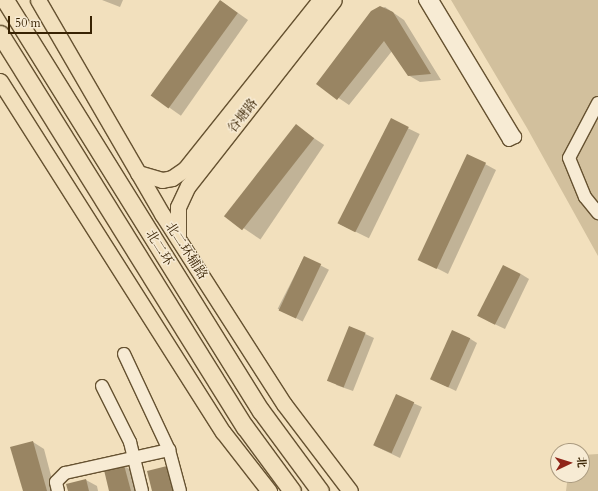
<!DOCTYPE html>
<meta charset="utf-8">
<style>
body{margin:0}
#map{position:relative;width:598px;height:491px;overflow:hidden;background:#f2e0bd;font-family:Cardo,"Noto Serif SC",serif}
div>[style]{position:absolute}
.green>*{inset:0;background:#d2c09d}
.shadow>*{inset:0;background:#0003;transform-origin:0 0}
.building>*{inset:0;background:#998563;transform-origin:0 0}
.roads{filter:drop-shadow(1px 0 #665231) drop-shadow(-1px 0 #665231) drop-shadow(0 1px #665231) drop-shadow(0 -1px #665231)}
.minor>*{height:12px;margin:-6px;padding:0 6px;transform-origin:6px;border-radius:6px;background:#f7ebd4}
.major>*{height:15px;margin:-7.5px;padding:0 7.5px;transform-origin:7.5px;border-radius:7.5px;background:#f2e0bd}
.highway>*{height:17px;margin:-8.5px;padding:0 8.5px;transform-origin:8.5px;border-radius:8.5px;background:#f2e0bd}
span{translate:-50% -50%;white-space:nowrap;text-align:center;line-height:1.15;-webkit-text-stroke:3px #f7ebd4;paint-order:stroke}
.street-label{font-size:13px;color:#382202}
.north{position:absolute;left:550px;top:443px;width:40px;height:40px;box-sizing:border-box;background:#f7ebd4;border:1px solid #ab9b80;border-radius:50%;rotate:86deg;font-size:11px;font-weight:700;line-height:16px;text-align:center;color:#382202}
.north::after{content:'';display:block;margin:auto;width:14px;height:18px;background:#8f2418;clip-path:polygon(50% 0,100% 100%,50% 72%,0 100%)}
.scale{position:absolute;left:8px;top:16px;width:84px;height:18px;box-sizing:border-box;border:2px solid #382202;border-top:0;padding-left:5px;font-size:12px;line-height:14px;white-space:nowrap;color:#382202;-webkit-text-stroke:3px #f7ebd4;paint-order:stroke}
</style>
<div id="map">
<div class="green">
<div style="clip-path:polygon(451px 0,598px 0,598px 256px,527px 128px)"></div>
<div style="clip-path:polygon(598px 454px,598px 491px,566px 491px,568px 475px,582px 475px,582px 455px)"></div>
</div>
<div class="shadow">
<div style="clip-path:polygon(102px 0,123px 0,120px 7px)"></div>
<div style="left:221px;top:1px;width:33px;height:117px;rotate:35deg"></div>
<div style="clip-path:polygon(385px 7px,404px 20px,441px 80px,420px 82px,408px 75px,392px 51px,349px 105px,318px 84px,371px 12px)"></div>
<div style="left:391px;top:120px;width:32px;height:116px;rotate:26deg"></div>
<div style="left:296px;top:126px;width:34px;height:114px;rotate:34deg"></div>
<div style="clip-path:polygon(485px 164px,496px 170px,448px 274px,419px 259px)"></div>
<div style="left:304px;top:257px;width:28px;height:58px;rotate:27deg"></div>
<div style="clip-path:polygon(521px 274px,529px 279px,505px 329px,488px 321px)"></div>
<div style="clip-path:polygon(350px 327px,374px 338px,353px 391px,336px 385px)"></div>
<div style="clip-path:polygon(469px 338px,477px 343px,456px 391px,431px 379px)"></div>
<div style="clip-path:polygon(413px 403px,422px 407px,400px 458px,375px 446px)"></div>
<div style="clip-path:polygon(33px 442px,44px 449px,55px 491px,24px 491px)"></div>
<div style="clip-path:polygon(124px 466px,135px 472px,140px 491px,110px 491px)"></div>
<div style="clip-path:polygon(167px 467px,178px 473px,182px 491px,153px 491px)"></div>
<div style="clip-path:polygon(86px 480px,97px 486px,98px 491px,69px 491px)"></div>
</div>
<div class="building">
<div style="left:220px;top:0;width:22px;height:118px;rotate:36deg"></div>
<div style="clip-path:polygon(380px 6px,393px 12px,431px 74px,408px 76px,384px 41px,337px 100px,316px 84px,371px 11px)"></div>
<div style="left:391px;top:118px;width:20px;height:118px;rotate:27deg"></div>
<div style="left:296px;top:124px;width:23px;height:117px;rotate:38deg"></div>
<div style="left:467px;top:154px;width:21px;height:117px;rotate:25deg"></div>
<div style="left:304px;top:256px;width:19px;height:60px;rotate:25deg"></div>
<div style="left:503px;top:265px;width:20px;height:57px;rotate:27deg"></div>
<div style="left:349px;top:326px;width:18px;height:59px;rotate:22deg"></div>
<div style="left:452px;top:330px;width:20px;height:54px;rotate:24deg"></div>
<div style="left:396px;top:394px;width:20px;height:56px;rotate:24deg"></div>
<div style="clip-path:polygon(33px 441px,47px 491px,23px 491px,10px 447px)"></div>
<div style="clip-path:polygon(124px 465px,131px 491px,109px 491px,104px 470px)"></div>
<div style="clip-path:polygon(167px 466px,173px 491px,152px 491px,147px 471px)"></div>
<div style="clip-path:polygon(86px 479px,89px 491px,68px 491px,66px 484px)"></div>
</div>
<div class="roads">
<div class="minor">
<div style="left:425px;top:0;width:163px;rotate:59deg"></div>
<div style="left:509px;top:140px;width:7px;rotate:-27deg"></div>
<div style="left:515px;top:137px;width:160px;rotate:-121.2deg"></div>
<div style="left:598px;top:103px;width:62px;rotate:117.8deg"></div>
<div style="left:569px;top:158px;width:42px;rotate:67.7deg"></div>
<div style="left:585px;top:197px;width:21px;rotate:51deg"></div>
<div style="left:124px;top:354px;width:106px;rotate:64.9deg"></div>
<div style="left:169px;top:450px;width:42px;rotate:75deg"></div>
<div style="left:102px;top:386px;width:63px;rotate:63.4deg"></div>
<div style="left:130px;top:442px;width:50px;rotate:76.2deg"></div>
<div style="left:58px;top:491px;width:9px;rotate:-103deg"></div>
<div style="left:56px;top:482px;width:13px;rotate:-45deg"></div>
<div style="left:65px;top:473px;width:107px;rotate:-12.5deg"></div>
</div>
<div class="major">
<div style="left:38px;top:0;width:247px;rotate:59.9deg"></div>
<div style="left:162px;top:214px;width:226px;rotate:57.3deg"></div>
<div style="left:284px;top:404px;width:109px;rotate:52.8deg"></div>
<div style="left:0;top:81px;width:416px;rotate:57.6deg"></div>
<div style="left:223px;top:432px;width:75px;rotate:52.1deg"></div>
<div style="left:138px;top:173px;width:25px;rotate:16deg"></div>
<div style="left:162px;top:180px;width:10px;rotate:-11deg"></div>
<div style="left:172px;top:178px;width:16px;rotate:-35deg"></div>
<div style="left:185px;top:169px;width:216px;rotate:-51.4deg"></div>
<div style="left:178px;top:236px;width:29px;rotate:-90deg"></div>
<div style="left:178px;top:207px;width:23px;rotate:-65deg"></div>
<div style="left:188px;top:186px;width:236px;rotate:-51.9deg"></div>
</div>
<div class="highway">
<div style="left:5px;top:0;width:484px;rotate:58.1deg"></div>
<div style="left:261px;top:411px;width:99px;rotate:53.6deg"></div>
<div style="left:0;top:34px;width:463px;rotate:58.1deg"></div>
<div style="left:245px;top:427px;width:79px;rotate:53.7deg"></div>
</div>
</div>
<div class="street-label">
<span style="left:243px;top:116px;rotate:-52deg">谷塘路</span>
<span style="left:159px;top:248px;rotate:58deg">北二环</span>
<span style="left:186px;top:251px;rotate:57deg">北二环辅路</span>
</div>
<div class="north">北</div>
<div class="scale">50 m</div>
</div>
